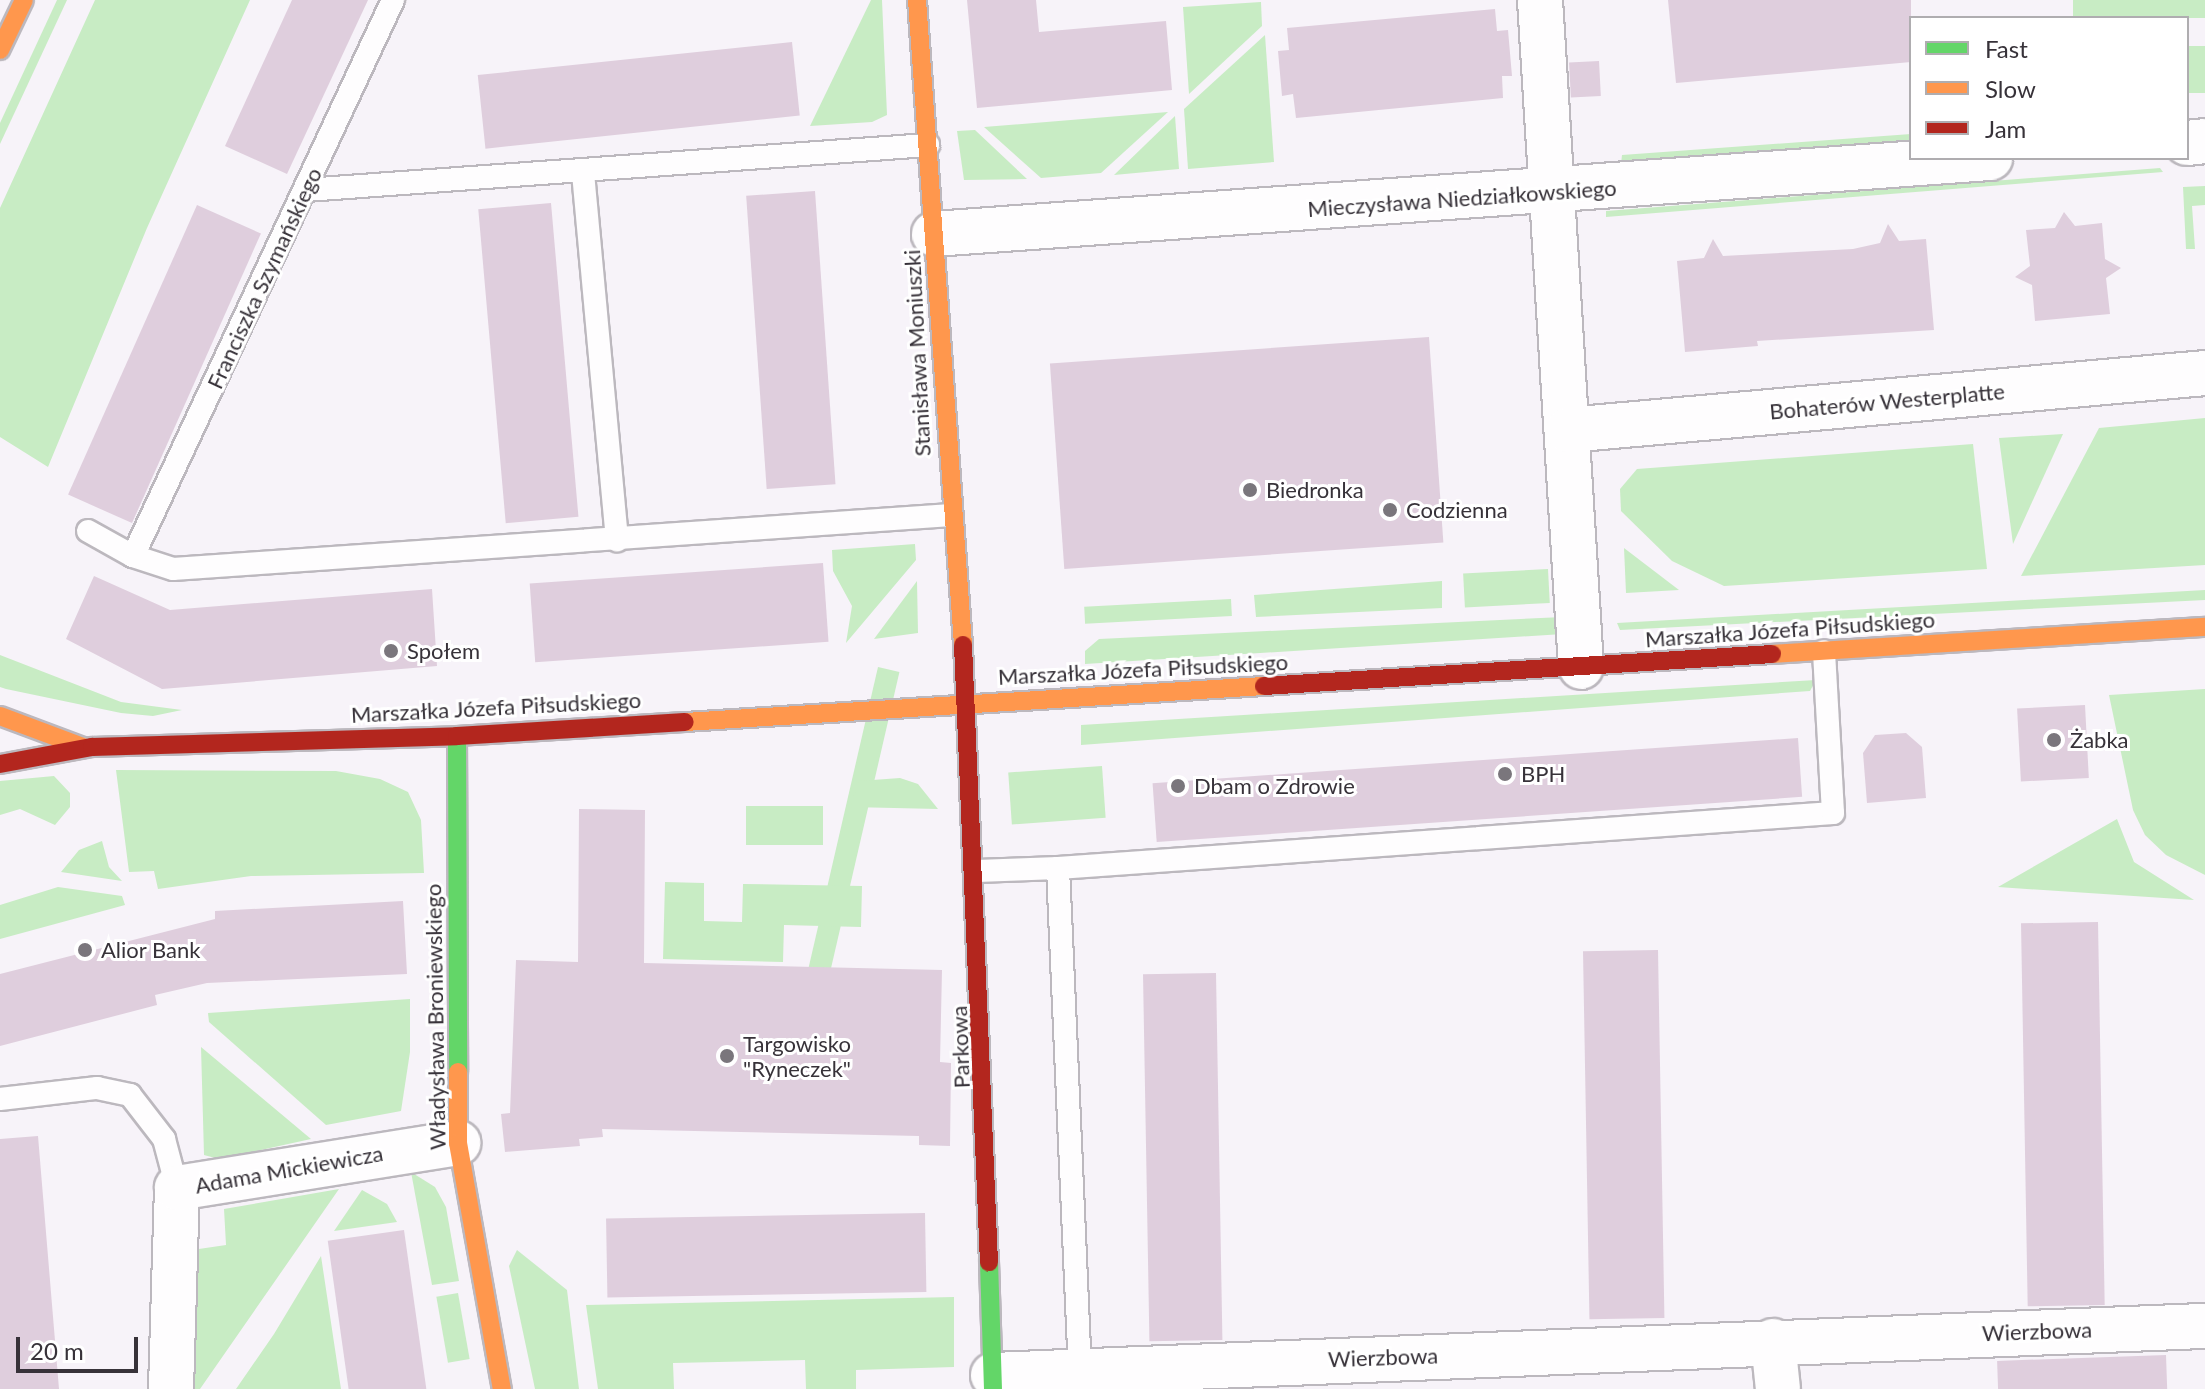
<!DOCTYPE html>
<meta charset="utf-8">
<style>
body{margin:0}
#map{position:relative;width:2205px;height:1389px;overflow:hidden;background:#f7f3f9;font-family:Lato,sans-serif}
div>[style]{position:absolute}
.green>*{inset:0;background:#c8ecc4;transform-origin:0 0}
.building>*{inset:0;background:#dfcedd;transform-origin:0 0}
.roads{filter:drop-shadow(2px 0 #bcb8be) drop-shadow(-2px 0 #bcb8be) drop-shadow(0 2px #bcb8be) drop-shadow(0 -2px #bcb8be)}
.lane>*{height:22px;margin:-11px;padding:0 11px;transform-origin:11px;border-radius:11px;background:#fefdfe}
.street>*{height:44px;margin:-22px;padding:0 22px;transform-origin:22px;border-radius:22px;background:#fefdfe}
.fast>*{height:18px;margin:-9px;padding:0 9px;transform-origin:9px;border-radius:9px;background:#63d668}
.slow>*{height:18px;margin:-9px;padding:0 9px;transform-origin:9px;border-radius:9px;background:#ff974d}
.jam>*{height:18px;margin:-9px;padding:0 9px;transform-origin:9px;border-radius:9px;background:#b3261e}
.dots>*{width:22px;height:22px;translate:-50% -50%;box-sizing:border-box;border:4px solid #fff;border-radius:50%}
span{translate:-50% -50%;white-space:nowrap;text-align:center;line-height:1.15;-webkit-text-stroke:6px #fff;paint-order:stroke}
.street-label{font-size:22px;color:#373239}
.poi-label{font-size:22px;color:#373239}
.left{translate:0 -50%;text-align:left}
.legend{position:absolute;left:1909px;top:16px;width:280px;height:144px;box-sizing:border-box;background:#fff;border:2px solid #afadb0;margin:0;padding:10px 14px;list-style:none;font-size:24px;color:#373239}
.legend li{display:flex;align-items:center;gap:16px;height:40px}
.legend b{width:40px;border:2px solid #afadb0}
.scale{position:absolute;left:16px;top:1337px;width:122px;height:36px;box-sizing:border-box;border:4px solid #373239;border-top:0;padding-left:10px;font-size:24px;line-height:28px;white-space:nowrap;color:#373239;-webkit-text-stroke:6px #fff;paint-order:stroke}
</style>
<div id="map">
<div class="green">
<div style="clip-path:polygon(57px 0,67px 0,0 144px,0 123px)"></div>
<div style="clip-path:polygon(95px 0,250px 0,147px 228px,48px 467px,0 437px,0 208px)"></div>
<div style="clip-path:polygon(871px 0,882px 0,887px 115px,872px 122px,810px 126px)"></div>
<div style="left:2073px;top:0;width:132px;height:18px"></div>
<div style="clip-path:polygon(1261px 2px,1262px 26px,1189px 94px,1183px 7px)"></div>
<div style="clip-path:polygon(1265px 35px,1274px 162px,1188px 169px,1184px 109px)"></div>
<div style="left:2205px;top:46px;width:47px;height:18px;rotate:90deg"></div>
<div style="clip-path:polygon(1168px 112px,1101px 173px,1041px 178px,984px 127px)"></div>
<div style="clip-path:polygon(1175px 116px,1179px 169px,1114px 175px)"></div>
<div style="clip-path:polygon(975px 130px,1027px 179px,964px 180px,957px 131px)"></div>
<div style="clip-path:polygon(1911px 134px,1911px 140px,1621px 164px,1622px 155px)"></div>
<div style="clip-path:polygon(2160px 168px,2163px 172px,1606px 217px,1606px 211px)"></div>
<div style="clip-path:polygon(2205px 186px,2205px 205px,2192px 206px,2195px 249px,2186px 249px,2183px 187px)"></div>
<div style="clip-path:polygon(2205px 418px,2205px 565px,2021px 576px,2099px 428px)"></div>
<div style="clip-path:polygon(2063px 434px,2013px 544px,1999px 438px)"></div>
<div style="clip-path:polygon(1973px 444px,1987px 569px,1724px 586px,1672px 561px,1621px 511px,1620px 489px,1637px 469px)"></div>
<div style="clip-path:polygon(915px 544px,916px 560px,846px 643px,852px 606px,833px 571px,832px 550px)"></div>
<div style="clip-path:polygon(1624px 548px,1679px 590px,1626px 593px)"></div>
<div style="left:1548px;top:569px;width:34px;height:85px;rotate:87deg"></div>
<div style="clip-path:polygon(917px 581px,918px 633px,874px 639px)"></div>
<div style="clip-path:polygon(1442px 581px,1442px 608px,1256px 617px,1254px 595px)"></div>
<div style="clip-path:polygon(2205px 590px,2205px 600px,1620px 630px,1617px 623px)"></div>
<div style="left:1231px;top:599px;width:17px;height:147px;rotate:87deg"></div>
<div style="clip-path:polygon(1563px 617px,1563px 634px,1085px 664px,1085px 651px,1099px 639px)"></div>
<div style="clip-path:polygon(0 655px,121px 702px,182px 710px,153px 716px,121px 713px,6px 689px,0 687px)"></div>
<div style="left:878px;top:667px;width:22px;height:335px;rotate:13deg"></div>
<div style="clip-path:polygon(1816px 680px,1810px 691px,1081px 745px,1081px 725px)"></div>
<div style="clip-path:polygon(2205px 689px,2205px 875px,2166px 855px,2145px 835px,2133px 810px,2109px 695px)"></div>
<div style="left:1102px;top:766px;width:52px;height:94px;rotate:86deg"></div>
<div style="clip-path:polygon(116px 770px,336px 771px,380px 779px,408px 792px,421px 820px,424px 873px,251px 876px,158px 889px,154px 871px,129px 872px)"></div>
<div style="clip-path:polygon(54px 776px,70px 793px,70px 807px,55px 825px,20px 809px,0 815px,0 781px)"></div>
<div style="clip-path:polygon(900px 778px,918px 784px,938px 809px,850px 807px,859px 781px)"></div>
<div style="left:823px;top:806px;width:39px;height:77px;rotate:90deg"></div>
<div style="clip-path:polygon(2117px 819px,2134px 862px,2194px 900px,1998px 887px)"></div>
<div style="clip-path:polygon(102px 841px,109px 867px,122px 881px,61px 872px,79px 850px)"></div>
<div style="clip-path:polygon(665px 882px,704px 883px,704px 921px,742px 922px,743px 884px,862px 886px,861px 927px,784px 925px,783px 962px,663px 959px)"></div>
<div style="clip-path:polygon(58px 887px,122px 896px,125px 905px,0 939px,0 905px)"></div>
<div style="clip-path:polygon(410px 999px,410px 1052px,401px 1111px,326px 1125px,209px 1022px,208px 1013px)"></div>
<div style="clip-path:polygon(201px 1047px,311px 1139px,219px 1159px,204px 1155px)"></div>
<div style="clip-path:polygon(411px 1172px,435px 1187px,446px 1207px,459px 1281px,432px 1285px)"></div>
<div style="clip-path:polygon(339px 1189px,200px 1389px,178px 1389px,192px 1250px,226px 1245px,224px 1209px)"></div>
<div style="clip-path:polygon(362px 1190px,387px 1204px,397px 1222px,334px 1231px)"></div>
<div style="clip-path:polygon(517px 1250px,567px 1290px,579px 1389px,535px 1389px,509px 1266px)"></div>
<div style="clip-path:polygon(321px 1256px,341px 1389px,236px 1389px,274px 1334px)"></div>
<div style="left:458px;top:1293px;width:67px;height:22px;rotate:80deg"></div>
<div style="clip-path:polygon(954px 1297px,954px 1367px,856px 1370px,856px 1389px,806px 1389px,805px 1360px,673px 1363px,674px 1389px,598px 1389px,586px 1305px)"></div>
</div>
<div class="building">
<div style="clip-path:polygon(292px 0,368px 0,287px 174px,225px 146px)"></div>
<div style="clip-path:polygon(967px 0,1036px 0,1039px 32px,1166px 21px,1172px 90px,977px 108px)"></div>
<div style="clip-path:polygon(1668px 0,1911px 0,1911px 62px,1676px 83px)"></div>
<div style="clip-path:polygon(1495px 9px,1497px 31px,1508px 30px,1512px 76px,1502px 76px,1503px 98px,1296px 118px,1293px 94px,1282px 96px,1278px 51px,1289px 50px,1287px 28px)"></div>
<div style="left:792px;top:42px;width:74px;height:316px;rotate:84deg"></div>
<div style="left:1599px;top:61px;width:35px;height:30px;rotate:87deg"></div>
<div style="left:815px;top:191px;width:294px;height:69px;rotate:86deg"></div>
<div style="left:551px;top:203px;width:315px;height:73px;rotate:85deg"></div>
<div style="left:197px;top:205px;width:70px;height:317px;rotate:24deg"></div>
<div style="clip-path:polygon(2064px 212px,2075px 226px,2102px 223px,2105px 259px,2121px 268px,2106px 278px,2110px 314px,2035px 321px,2032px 285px,2015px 277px,2030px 266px,2026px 230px,2055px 228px)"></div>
<div style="clip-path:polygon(1888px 224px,1899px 241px,1926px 239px,1934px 330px,1757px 341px,1758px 346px,1685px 352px,1677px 261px,1704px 258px,1713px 239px,1723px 256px,1853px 249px,1880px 243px)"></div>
<div style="left:1429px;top:337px;width:206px;height:380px;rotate:86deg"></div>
<div style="left:823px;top:563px;width:79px;height:294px;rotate:86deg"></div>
<div style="clip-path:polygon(94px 576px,170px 610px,432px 589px,437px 666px,162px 689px,66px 639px)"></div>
<div style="left:2085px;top:705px;width:73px;height:68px;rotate:87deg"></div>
<div style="clip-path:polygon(1906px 733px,1922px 747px,1926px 798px,1867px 803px,1863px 753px,1875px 735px)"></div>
<div style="left:1798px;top:738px;width:59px;height:647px;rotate:86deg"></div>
<div style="clip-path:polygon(579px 809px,645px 810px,644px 963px,942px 970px,940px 1062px,951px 1063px,950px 1146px,919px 1145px,919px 1136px,602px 1129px,603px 1137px,579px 1139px,580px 1146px,505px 1152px,501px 1114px,510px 1113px,516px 960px,578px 962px)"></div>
<div style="clip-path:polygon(403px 901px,407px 974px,207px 983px,155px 995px,157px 1005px,0 1046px,0 974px,215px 919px,215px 911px)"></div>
<div style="left:2098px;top:922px;width:383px;height:77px;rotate:89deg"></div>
<div style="left:1658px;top:950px;width:368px;height:75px;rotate:89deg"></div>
<div style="left:1216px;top:973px;width:367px;height:73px;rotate:89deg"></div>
<div style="clip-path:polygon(38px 1136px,59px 1389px,0 1389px,0 1139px)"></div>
<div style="left:925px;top:1213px;width:79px;height:319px;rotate:89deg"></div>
<div style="left:404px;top:1230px;width:161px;height:77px;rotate:82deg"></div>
<div style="left:2166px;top:1355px;width:34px;height:169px;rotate:88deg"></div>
</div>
<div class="roads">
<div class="lane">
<div style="left:583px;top:173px;width:369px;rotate:84.7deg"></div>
<div style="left:306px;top:190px;width:624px;rotate:-4.14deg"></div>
<div style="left:88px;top:531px;width:51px;rotate:29.1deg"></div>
<div style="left:133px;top:556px;width:42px;rotate:18deg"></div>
<div style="left:173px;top:569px;width:780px;rotate:-3.97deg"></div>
<div style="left:133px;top:556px;width:614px;rotate:-64.94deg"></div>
<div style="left:1058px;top:868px;width:777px;rotate:-4.06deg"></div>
<div style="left:1833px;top:813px;width:162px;rotate:-93.2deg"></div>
<div style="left:977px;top:871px;width:81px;rotate:-2.1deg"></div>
<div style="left:1058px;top:868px;width:503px;rotate:87.5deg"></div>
<div style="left:0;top:1099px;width:98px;rotate:-6.5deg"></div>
<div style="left:97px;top:1088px;width:34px;rotate:12deg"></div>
<div style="left:130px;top:1095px;width:56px;rotate:52.3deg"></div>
<div style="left:164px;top:1139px;width:51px;rotate:75.1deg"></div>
</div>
<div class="street">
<div style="left:1540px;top:0;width:668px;rotate:86.48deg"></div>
<div style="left:2187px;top:143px;width:18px;rotate:-6deg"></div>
<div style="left:934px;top:234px;width:1059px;rotate:-4.12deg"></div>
<div style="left:1568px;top:430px;width:640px;rotate:-5.11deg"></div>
<div style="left:1773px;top:1341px;width:48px;rotate:84.1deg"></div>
<div style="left:993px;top:1375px;width:1213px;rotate:-2.32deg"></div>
<div style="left:171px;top:1389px;width:201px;rotate:-88.3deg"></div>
<div style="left:177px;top:1188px;width:285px;rotate:-9.1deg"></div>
</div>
<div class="fast">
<div style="left:457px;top:736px;width:336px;rotate:89.8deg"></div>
<div style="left:989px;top:1262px;width:127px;rotate:88.2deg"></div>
</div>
<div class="slow">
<div style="left:917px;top:0;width:647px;rotate:85.92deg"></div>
<div style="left:0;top:50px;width:55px;rotate:-64.4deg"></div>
<div style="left:1772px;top:654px;width:434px;rotate:-3.6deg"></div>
<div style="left:0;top:716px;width:89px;rotate:20.5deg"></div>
<div style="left:685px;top:722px;width:580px;rotate:-3.56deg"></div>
<div style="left:458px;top:1072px;width:71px;rotate:90deg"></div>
<div style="left:458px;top:1143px;width:250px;rotate:79.9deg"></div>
</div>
<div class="jam">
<div style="left:963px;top:645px;width:618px;rotate:87.59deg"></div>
<div style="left:1264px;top:686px;width:509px;rotate:-3.6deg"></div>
<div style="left:0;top:764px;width:94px;rotate:-10.5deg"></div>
<div style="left:92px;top:747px;width:365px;rotate:-1.7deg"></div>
<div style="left:457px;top:736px;width:228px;rotate:-3.5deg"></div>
</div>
</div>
<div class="dots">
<div style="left:1250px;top:490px;background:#7a767c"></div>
<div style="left:1390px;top:510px;background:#7a767c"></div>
<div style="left:391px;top:651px;background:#7a767c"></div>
<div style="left:2054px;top:740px;background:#7a767c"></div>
<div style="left:1505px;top:774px;background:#7a767c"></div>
<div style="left:1178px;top:786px;background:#7a767c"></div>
<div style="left:85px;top:950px;background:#7a767c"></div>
<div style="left:727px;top:1056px;background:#7a767c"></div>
</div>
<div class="street-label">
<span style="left:1462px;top:198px;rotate:-4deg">Mieczysława Niedziałkowskiego</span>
<span style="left:264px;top:278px;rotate:-65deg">Franciszka Szymańskiego</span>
<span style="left:917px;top:353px;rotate:-93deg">Stanisława Moniuszki</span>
<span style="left:1887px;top:401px;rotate:-5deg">Bohaterów Westerplatte</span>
<span style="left:1790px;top:629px;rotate:-4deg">Marszałka Józefa Piłsudskiego</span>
<span style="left:1143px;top:669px;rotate:-3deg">Marszałka Józefa Piłsudskiego</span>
<span style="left:496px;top:707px;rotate:-3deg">Marszałka Józefa Piłsudskiego</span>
<span style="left:435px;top:1017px;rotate:-91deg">Władysława Broniewskiego</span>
<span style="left:960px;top:1047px;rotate:-92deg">Parkowa</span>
<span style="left:289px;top:1169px;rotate:-10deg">Adama Mickiewicza</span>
<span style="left:2037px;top:1331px;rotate:-2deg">Wierzbowa</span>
<span style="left:1383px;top:1357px;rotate:-2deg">Wierzbowa</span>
</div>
<div class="poi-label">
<span class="left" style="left:1266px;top:490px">Biedronka</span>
<span class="left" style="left:1406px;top:510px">Codzienna</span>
<span class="left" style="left:407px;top:651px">Społem</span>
<span class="left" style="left:2070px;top:740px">Żabka</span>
<span class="left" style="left:1521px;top:774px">BPH</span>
<span class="left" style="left:1194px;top:786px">Dbam o Zdrowie</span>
<span class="left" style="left:101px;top:950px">Alior Bank</span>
<span class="left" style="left:743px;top:1056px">Targowisko<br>"Ryneczek"</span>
</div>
<ul class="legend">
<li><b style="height:10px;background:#63d668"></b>Fast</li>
<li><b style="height:10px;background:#ff974d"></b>Slow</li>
<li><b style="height:10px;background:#b3261e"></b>Jam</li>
</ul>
<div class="scale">20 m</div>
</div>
